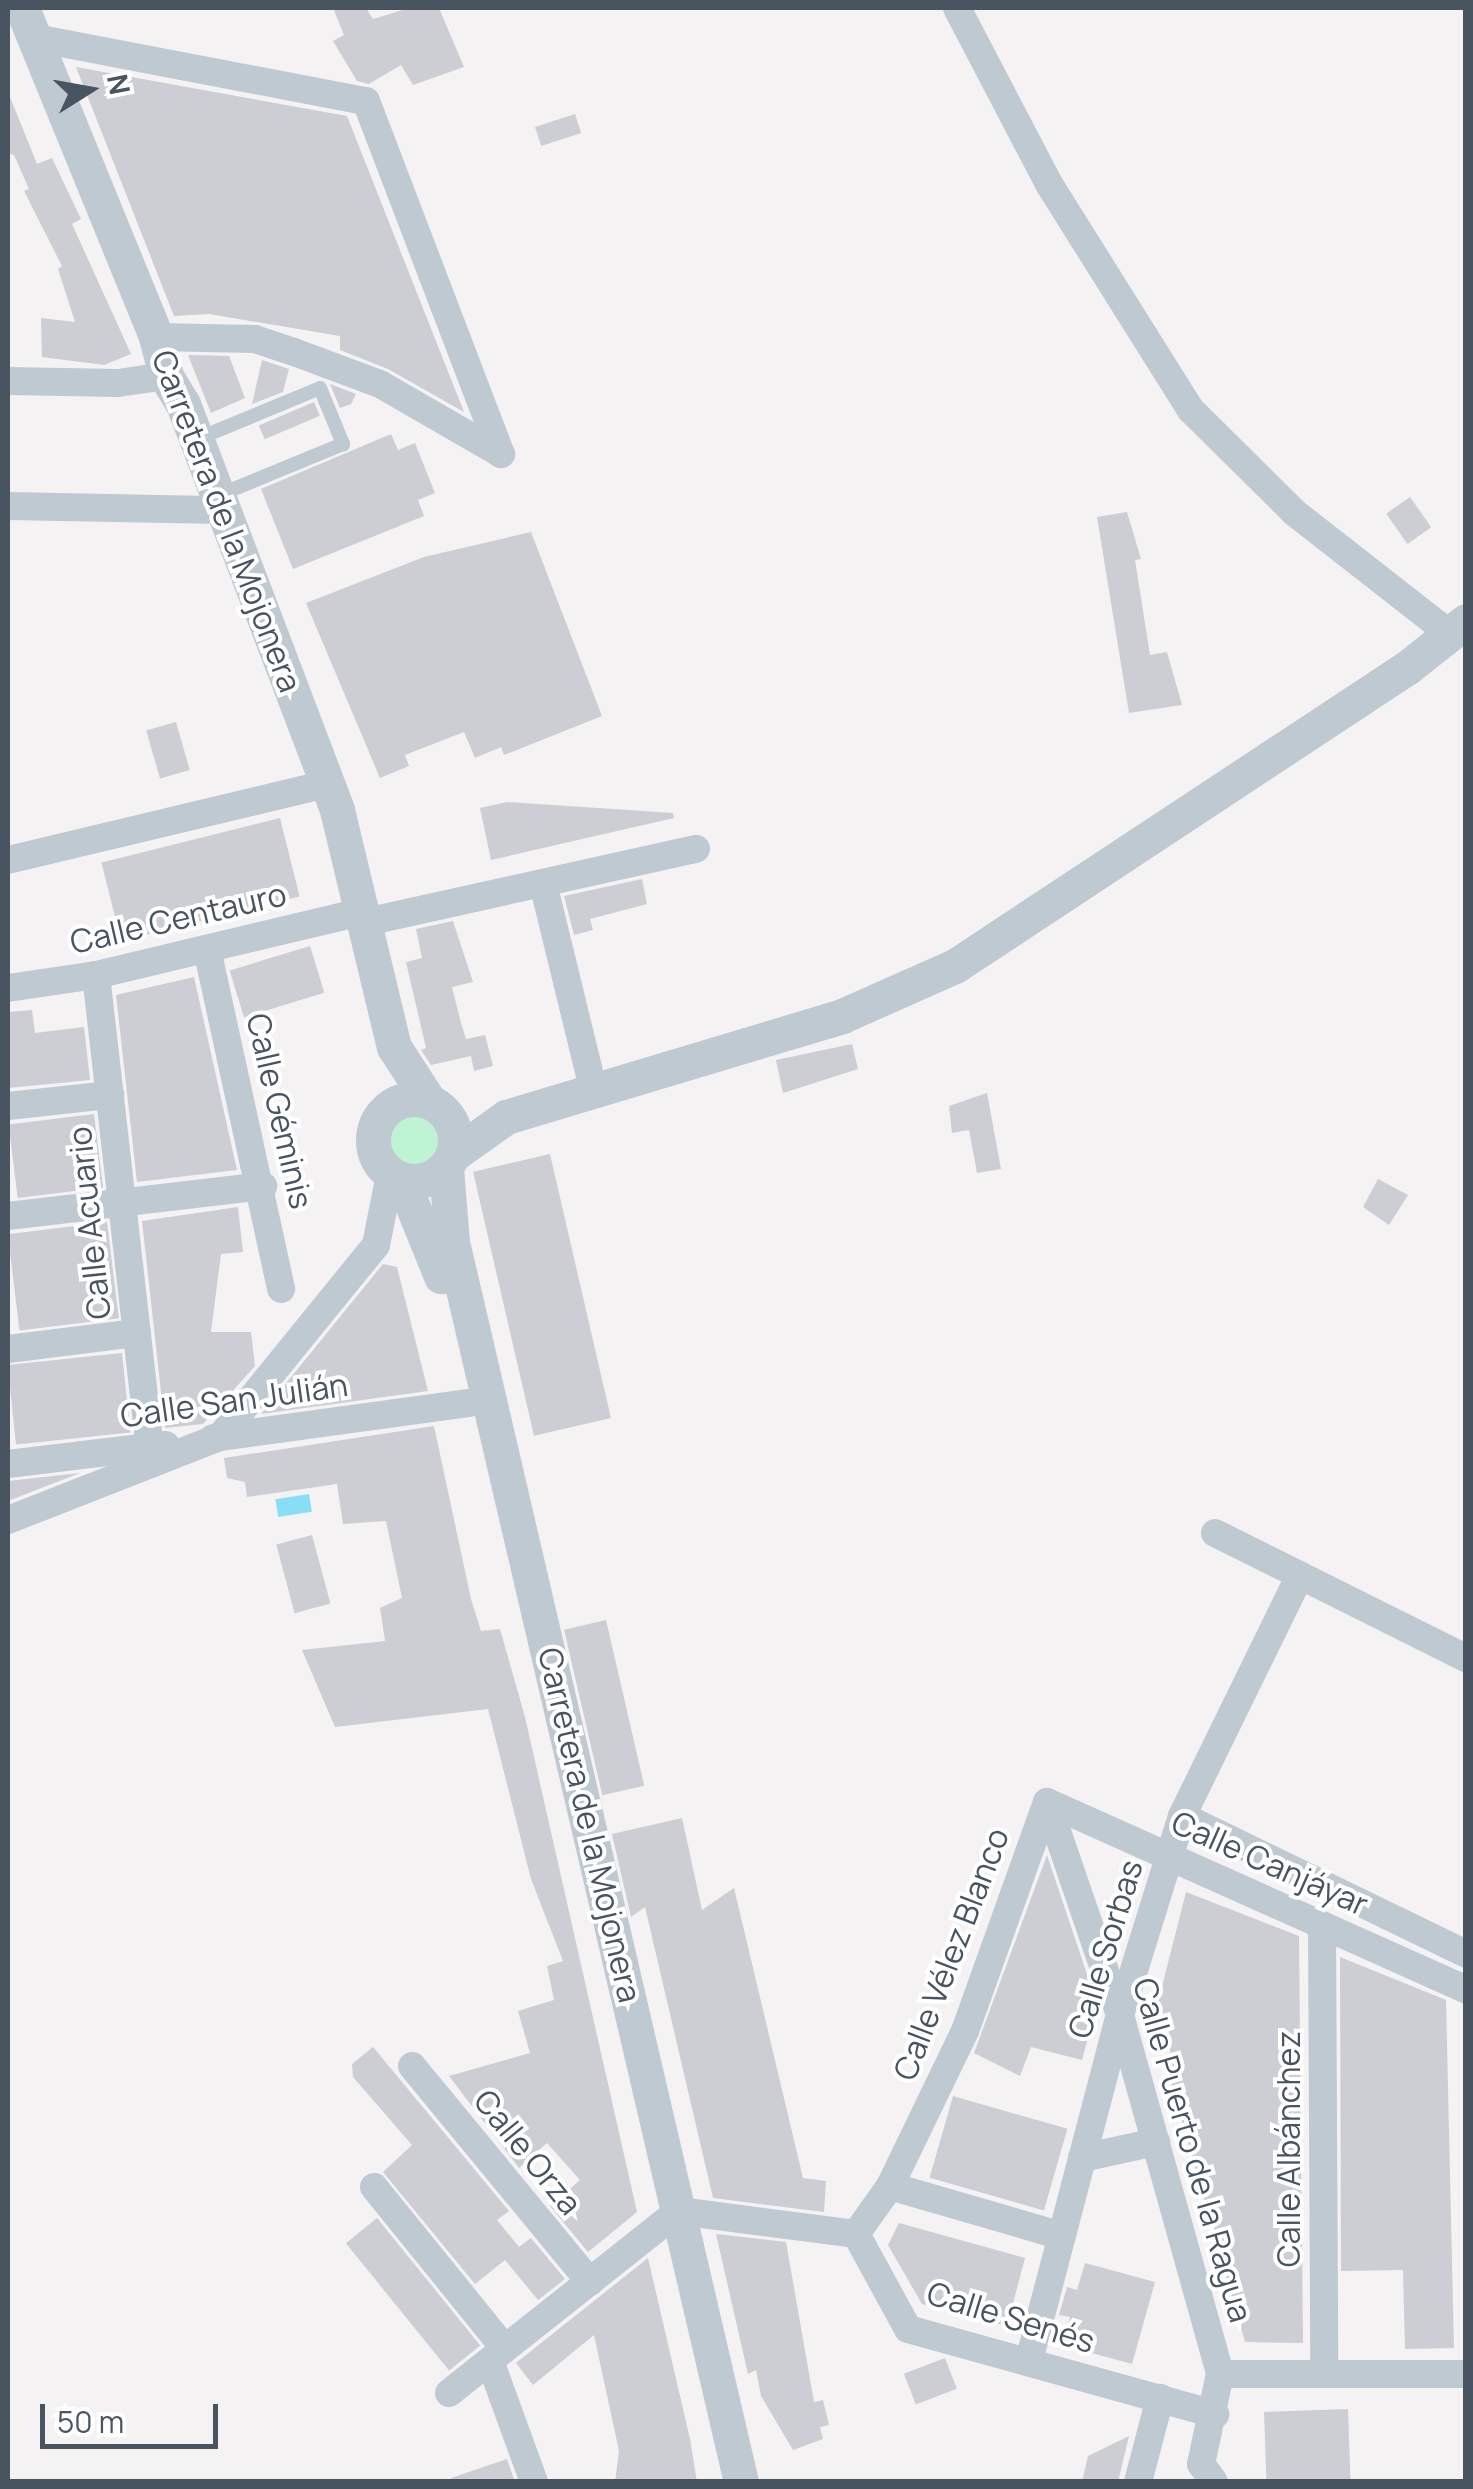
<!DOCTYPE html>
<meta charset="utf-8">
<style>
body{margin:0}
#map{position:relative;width:1473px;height:2489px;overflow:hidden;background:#f4f2f2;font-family:Manrope,sans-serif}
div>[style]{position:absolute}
.green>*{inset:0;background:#bef4d3}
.round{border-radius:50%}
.water>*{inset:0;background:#88def4;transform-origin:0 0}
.building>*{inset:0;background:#ccced4;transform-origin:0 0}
.service>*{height:14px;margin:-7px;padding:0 7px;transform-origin:7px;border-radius:7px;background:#bfc9d2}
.minor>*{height:28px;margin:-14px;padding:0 14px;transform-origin:14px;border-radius:14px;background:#bfc9d2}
.tertiary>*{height:35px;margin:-17.5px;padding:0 17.5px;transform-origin:17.5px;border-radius:17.5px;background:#bfc9d2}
.tertiary>.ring{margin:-17.5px;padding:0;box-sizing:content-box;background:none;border:35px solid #bfc9d2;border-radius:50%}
span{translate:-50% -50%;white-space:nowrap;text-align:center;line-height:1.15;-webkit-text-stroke:8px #fff;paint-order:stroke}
.street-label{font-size:32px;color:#485561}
.frame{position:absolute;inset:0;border:10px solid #485561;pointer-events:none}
.north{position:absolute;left:40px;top:40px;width:100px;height:100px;-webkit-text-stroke:8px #fff;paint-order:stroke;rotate:79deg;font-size:28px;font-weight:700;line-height:40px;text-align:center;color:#485561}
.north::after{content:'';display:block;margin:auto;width:35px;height:45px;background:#485561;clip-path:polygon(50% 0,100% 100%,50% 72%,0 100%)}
.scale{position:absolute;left:40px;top:2404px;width:178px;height:45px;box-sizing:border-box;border:5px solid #485561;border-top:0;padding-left:12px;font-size:30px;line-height:35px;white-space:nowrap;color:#485561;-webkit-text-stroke:8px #fff;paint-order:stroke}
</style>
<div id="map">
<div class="green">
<div class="round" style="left:385px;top:1109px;width:58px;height:58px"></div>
</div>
<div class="water">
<div style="left:309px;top:1494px;width:18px;height:34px;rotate:81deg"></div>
</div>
<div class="building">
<div style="clip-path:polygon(333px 8px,366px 8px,373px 19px,409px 8px,439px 8px,464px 67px,413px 85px,401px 65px,369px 84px,357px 81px,333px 41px,344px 35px)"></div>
<div style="clip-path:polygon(76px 67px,347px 116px,464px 412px,388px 369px,340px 350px,340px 336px,209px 314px,174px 316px)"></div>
<div style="clip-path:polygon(8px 92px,37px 164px,52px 158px,81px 219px,72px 224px,131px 354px,104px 365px,42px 357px,41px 318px,75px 322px,58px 269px,62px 266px,24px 191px,29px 189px,14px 155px,8px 153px)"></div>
<div style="left:575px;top:114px;width:20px;height:42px;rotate:72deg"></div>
<div style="clip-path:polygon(188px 355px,229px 356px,245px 398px,211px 413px)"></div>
<div style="clip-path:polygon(262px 360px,289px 369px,283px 392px,252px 404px)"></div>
<div style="clip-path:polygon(330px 384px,356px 394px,351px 404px,340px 408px)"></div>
<div style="left:314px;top:402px;width:15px;height:60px;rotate:67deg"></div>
<div style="clip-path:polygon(391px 434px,398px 450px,415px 443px,435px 493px,418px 500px,424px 516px,293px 569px,261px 489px)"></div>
<div style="left:1410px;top:497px;width:37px;height:29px;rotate:55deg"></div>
<div style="clip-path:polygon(1127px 512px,1141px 559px,1135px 560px,1150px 655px,1167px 652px,1182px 705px,1129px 713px,1097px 517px)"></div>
<div style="clip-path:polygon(531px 532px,602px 716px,504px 755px,501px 747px,475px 758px,464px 732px,405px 755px,409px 766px,380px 778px,306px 603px,424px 557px)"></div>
<div style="left:176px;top:722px;width:50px;height:31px;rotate:74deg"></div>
<div style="clip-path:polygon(507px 802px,673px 813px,674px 818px,491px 860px,480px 808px)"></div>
<div style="left:280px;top:818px;width:81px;height:184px;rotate:76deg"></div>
<div style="clip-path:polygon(642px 879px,647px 904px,590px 919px,593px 930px,574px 935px,564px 896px)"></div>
<div style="clip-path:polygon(453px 921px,473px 982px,452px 987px,461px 1023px,466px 1039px,485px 1035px,493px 1066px,474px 1071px,471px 1056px,431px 1065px,421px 1050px,426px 1048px,406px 962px,422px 958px,416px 929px)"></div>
<div style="left:310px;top:946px;width:49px;height:84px;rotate:73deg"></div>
<div style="clip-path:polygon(194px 977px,237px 1170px,137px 1182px,116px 995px)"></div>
<div style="clip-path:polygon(32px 1010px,35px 1033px,84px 1027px,90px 1080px,8px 1088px,8px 1012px)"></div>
<div style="clip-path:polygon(852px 1044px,858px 1069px,783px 1093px,776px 1060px)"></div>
<div style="clip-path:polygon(987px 1093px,1001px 1169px,977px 1173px,969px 1130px,952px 1133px,949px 1106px)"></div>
<div style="left:94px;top:1114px;width:74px;height:86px;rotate:83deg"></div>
<div style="left:550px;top:1154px;width:271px;height:79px;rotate:77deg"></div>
<div style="clip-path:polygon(1378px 1179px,1408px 1195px,1389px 1225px,1363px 1207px)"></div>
<div style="clip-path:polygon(238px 1207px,243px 1252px,221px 1254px,211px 1332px,251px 1332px,255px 1366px,203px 1424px,165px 1428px,142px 1221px)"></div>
<div style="left:107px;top:1222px;width:97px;height:100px;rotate:83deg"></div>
<div style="clip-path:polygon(383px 1264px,397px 1267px,428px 1391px,261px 1414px)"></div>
<div style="left:122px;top:1353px;width:80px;height:115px;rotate:84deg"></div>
<div style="clip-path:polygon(434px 1426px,471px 1599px,481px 1631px,500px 1629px,525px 1717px,637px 2212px,588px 2252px,550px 2206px,580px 2180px,547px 2143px,519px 2168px,449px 2076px,530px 2053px,518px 2011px,554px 2000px,547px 1966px,563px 1961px,531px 1879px,488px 1709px,335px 1727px,302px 1650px,385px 1641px,380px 1608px,402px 1598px,386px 1521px,343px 1524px,337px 1484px,247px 1497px,245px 1482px,227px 1478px,224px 1458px)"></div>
<div style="clip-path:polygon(80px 1473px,8px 1501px,8px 1481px)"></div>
<div style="left:312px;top:1535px;width:71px;height:37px;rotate:75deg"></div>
<div style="left:606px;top:1620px;width:170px;height:43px;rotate:77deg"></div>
<div style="clip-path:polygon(682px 1818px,702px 1910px,734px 1888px,803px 2178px,826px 2181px,824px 2212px,713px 2198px,645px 1907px,631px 1917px,612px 1834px)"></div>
<div style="clip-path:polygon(1047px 1855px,1097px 2004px,1082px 2060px,1031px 2047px,1020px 2076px,974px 2053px)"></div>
<div style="clip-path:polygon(1186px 1892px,1299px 1936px,1303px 2343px,1245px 2342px,1172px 2086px,1169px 2030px,1160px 2030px,1154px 2018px)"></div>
<div style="clip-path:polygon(1340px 1957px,1446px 2000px,1454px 2348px,1405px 2349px,1403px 2270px,1341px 2271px)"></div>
<div style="clip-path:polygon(373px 2047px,509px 2211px,497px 2220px,519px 2247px,531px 2238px,565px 2279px,538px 2300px,505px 2260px,475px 2284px,383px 2172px,412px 2145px,353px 2077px,352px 2064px)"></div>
<div style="left:953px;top:2096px;width:119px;height:85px;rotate:16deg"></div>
<div style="left:377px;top:2218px;width:164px;height:40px;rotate:51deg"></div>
<div style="clip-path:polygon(899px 2223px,1025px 2258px,1007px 2326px,922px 2304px,888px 2245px)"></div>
<div style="clip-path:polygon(716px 2234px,786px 2242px,814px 2402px,823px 2400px,829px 2425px,820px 2427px,823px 2439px,793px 2450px,761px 2396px,756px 2370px,748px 2374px)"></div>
<div style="clip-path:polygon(648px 2258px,690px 2439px,697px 2482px,615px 2482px,619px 2451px,594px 2335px,533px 2385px,516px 2363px)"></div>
<div style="clip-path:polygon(1085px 2263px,1155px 2282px,1132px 2364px,1062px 2345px,1070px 2317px,1059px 2315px,1067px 2287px,1077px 2290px)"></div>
<div style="left:945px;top:2358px;width:33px;height:44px;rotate:69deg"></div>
<div style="left:1348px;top:2409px;width:70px;height:84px;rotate:88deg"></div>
<div style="clip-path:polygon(1129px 2436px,1118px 2482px,1082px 2482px,1088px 2456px)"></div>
<div style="clip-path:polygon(507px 2459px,515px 2482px,452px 2482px,451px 2478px)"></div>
</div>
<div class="service">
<div style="left:197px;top:439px;width:133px;rotate:-22.5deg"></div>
<div style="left:320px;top:388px;width:61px;rotate:67.7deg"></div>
<div style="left:343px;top:444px;width:134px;rotate:157.6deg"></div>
</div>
<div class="minor">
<div style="left:957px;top:8px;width:199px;rotate:62.4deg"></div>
<div style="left:1049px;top:184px;width:267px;rotate:57.9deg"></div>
<div style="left:1191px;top:410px;width:146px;rotate:44.7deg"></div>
<div style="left:1295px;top:513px;width:197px;rotate:38deg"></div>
<div style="left:35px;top:38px;width:337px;rotate:10.8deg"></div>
<div style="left:366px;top:101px;width:378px;rotate:69.1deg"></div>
<div style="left:156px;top:337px;width:99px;rotate:1.2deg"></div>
<div style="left:255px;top:339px;width:41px;rotate:18.4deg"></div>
<div style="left:294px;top:352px;width:92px;rotate:20.4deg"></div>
<div style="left:380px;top:384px;width:140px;rotate:30deg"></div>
<div style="left:8px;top:381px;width:110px;rotate:1deg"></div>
<div style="left:118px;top:383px;width:49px;rotate:-8.3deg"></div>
<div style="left:8px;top:506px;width:215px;rotate:1.1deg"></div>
<div style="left:8px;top:860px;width:328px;rotate:-13.4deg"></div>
<div style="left:543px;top:883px;width:215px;rotate:76.3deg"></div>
<div style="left:366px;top:922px;width:338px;rotate:-12.5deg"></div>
<div style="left:207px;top:949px;width:348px;rotate:77.7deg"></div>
<div style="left:96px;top:975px;width:492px;rotate:83.5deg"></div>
<div style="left:8px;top:988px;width:89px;rotate:-8.4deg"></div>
<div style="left:96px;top:975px;width:276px;rotate:-13.4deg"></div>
<div style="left:8px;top:1106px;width:103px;rotate:-6.2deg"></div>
<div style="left:8px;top:1216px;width:257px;rotate:-6.7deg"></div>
<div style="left:8px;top:1349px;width:130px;rotate:-7.1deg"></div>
<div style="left:213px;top:1438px;width:259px;rotate:-7.8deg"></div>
<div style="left:8px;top:1464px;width:159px;rotate:-6.9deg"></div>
<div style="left:8px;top:1520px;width:228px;rotate:-21.4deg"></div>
<div style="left:220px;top:1437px;width:247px;rotate:-50.9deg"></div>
<div style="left:376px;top:1245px;width:72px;rotate:-78.8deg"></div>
<div style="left:1215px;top:1533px;width:280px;rotate:26.5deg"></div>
<div style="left:1047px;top:1802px;width:225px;rotate:71.1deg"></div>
<div style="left:1120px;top:2015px;width:373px;rotate:74.4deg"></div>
<div style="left:1220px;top:2374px;width:92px;rotate:101.9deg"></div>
<div style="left:1201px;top:2464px;width:22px;rotate:54deg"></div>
<div style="left:1047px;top:1802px;width:459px;rotate:24.1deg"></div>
<div style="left:1182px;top:1816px;width:316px;rotate:25.9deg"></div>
<div style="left:1322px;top:1925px;width:449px;rotate:89.7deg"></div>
<div style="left:412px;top:2066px;width:280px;rotate:50.5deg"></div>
<div style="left:1082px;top:2158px;width:76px;rotate:-12.2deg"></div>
<div style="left:890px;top:2186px;width:179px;rotate:16.2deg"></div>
<div style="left:374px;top:2187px;width:208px;rotate:51deg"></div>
<div style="left:856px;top:2234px;width:59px;rotate:-54.7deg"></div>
<div style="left:890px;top:2186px;width:172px;rotate:-64.2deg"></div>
<div style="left:965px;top:2031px;width:243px;rotate:-70.3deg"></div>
<div style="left:856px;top:2234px;width:108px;rotate:61.3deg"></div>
<div style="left:908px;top:2329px;width:319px;rotate:15.5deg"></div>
<div style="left:490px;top:2361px;width:129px;rotate:70deg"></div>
<div style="left:1029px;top:2361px;width:358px;rotate:-75.3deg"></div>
<div style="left:1120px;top:2015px;width:208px;rotate:-72.7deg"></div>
<div style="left:1182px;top:1816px;width:268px;rotate:-63.9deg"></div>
<div style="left:1220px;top:2374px;width:246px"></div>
<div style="left:449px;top:2393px;width:293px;rotate:-38.4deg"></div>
<div style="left:679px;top:2211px;width:178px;rotate:7.4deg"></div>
<div style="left:1138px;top:2482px;width:87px;rotate:-75.3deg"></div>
</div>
<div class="tertiary">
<div style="left:22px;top:8px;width:355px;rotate:67.8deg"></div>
<div style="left:156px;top:337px;width:40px;rotate:75.6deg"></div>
<div style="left:166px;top:376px;width:33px;rotate:59deg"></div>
<div style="left:183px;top:404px;width:434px;rotate:69.2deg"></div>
<div style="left:337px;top:810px;width:244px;rotate:76.5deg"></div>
<div style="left:394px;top:1047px;width:64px;rotate:57.1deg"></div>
<div class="ring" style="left:373px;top:1099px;width:47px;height:47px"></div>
<div style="left:454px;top:1154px;width:64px;rotate:-35.4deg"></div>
<div style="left:506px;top:1117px;width:351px;rotate:-16.7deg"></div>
<div style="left:842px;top:1016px;width:124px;rotate:-23.9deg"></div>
<div style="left:955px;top:966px;width:543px;rotate:-33.43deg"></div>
<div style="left:1408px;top:667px;width:74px;rotate:-38.4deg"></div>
<div style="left:446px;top:1168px;width:74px;rotate:85.4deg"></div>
<div style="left:452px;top:1242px;width:1273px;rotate:76.88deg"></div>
<div style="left:402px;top:1180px;width:104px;rotate:67.9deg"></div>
</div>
<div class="street-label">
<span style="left:227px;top:521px;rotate:69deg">Carretera de la Mojonera</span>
<span style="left:178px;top:918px;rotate:-13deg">Calle Centauro</span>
<span style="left:280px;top:1111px;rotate:77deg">Calle Géminis</span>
<span style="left:89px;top:1223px;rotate:-96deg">Calle Acuario</span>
<span style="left:234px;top:1400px;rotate:-8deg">Calle San Julián</span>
<span style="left:590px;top:1825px;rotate:77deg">Carretera de la Mojonera</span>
<span style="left:1270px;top:1863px;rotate:24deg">Calle Canjáyar</span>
<span style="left:1105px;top:1949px;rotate:-73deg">Calle Sorbas</span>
<span style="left:951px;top:1954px;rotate:-69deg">Calle Vélez Blanco</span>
<span style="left:1288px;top:2149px;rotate:-90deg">Calle Albánchez</span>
<span style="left:1193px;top:2150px;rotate:74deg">Calle Puerto de la Ragua</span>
<span style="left:528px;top:2152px;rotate:51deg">Calle Orza</span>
<span style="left:1011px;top:2317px;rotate:17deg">Calle Senés</span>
</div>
<div class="frame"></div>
<div class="north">N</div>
<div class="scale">50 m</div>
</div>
